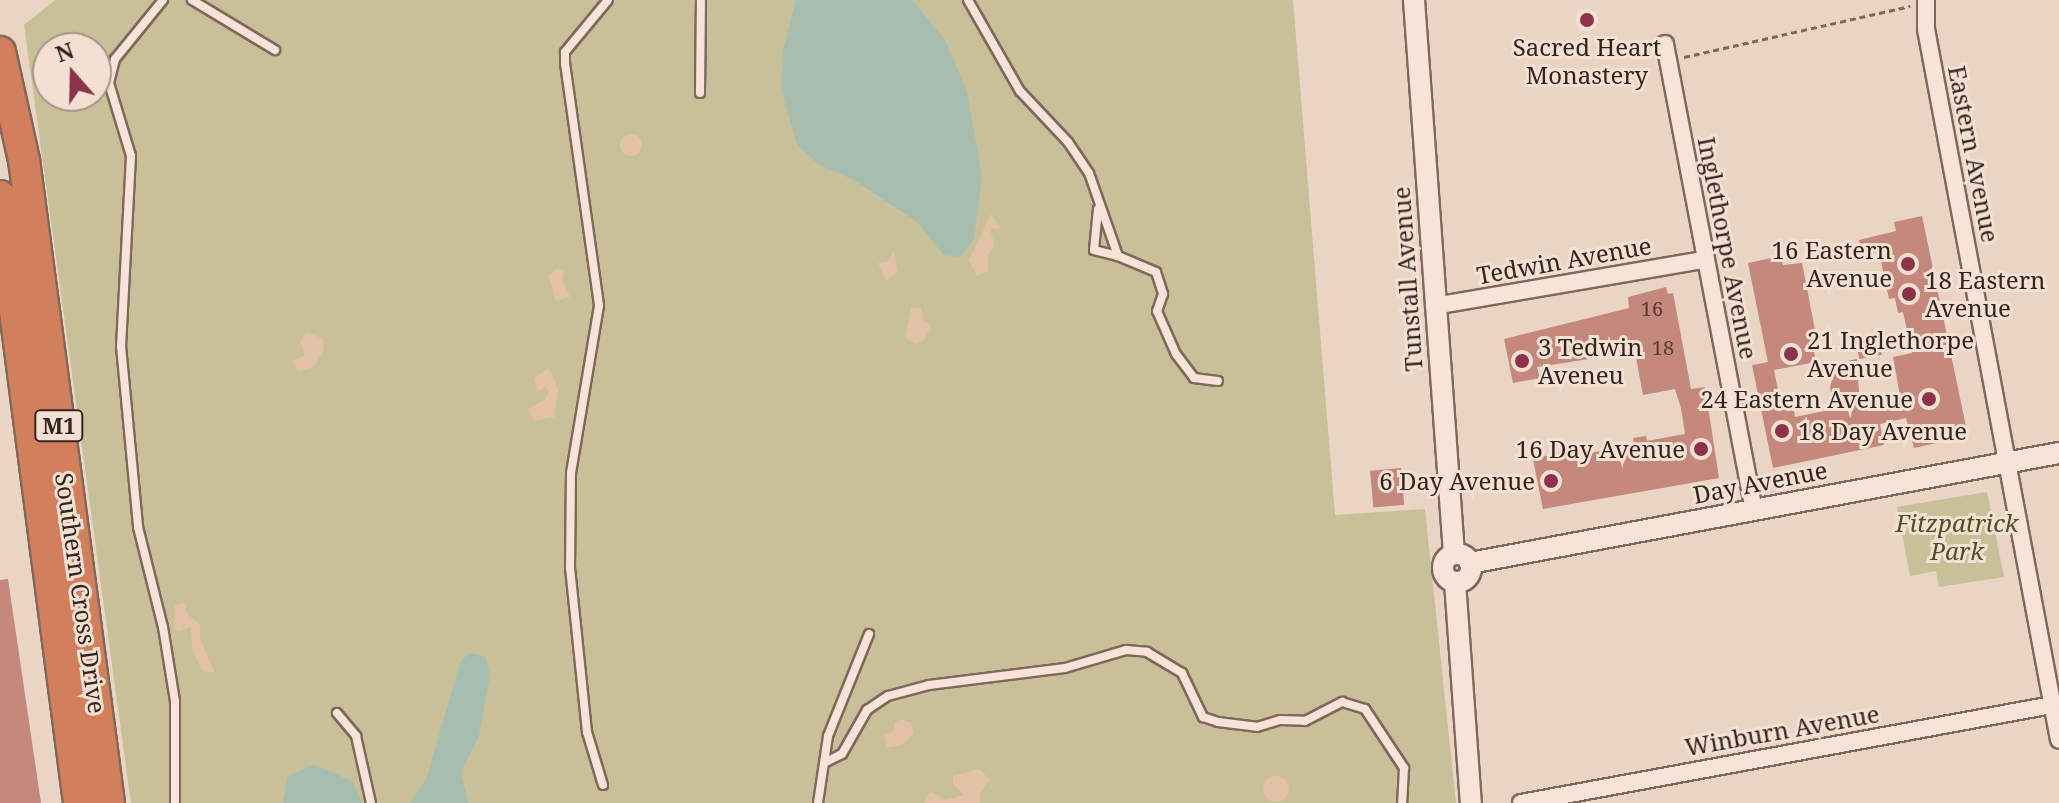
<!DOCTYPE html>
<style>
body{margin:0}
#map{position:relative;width:2059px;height:803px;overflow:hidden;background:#ead5c4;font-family:"Noto Serif",serif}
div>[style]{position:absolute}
.green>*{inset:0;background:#c7c099}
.sand>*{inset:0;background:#e3c1a4}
.round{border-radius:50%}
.water>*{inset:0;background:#a6bdb0}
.building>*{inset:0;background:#c4887d;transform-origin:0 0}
.path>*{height:3px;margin-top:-1.5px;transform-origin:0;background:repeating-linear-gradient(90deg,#83665c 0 6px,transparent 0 10px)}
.roads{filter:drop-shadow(2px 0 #83665c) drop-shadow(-2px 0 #83665c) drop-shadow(0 2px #83665c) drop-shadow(0 -2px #83665c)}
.service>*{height:8px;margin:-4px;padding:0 4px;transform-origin:4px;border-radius:4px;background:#f5e4d7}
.minor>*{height:16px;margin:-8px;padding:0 8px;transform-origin:8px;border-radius:8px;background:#f5e4d7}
.tertiary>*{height:20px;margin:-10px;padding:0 10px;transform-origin:10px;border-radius:10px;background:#f5e4d7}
.tertiary>.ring{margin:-10px;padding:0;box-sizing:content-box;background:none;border:20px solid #f5e4d7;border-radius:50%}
.motorway>*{height:30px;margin:-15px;padding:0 15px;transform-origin:15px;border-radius:15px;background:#d27f5c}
.dots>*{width:22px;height:22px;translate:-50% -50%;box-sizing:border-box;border:4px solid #f2e1d3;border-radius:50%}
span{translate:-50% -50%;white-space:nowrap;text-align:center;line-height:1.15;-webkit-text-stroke:6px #f2e1d3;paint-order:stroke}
.number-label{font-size:20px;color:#583c36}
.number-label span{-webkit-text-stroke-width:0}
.shield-label span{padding:2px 6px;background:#f2e1d3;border:2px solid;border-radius:6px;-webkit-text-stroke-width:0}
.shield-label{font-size:22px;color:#34231f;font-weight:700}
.poi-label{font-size:24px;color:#34231f}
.right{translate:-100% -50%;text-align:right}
.left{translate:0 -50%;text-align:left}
.street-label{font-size:24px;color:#34231f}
.park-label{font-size:24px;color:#4f4e27;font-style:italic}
.north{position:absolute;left:32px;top:32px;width:80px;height:80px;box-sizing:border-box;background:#f2e1d3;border:2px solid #a6958b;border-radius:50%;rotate:340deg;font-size:22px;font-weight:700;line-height:32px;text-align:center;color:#34231f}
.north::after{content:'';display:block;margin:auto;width:28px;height:36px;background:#8c324b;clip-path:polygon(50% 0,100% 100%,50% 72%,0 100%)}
</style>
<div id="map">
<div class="green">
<div style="clip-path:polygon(evenodd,55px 0,1293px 0,1335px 515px,1425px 509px,1456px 803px,131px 803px,24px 25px,55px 0,48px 48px,96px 48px,96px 96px,48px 96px,48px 48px)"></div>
<div style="clip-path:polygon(1987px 492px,2004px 577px,1939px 587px,1936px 571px,1910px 576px,1897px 507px)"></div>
</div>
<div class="sand">
<div class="round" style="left:620px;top:134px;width:22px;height:22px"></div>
<div style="clip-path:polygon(991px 214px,1001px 228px,990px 229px,995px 246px,988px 255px,988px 271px,977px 276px,969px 260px)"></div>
<div style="clip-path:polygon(894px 251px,898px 272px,886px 281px,878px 263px,888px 261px)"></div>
<div style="clip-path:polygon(557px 268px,564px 272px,562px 280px,570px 297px,556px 301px,548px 275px)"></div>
<div style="clip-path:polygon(911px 307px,921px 308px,923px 320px,931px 325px,924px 340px,915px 344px,905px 338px)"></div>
<div style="clip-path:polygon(306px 332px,322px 338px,324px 349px,314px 367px,298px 372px,292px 361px,305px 356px,300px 342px)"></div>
<div style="clip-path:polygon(549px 368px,558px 389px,554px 417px,534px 421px,528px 409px,546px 399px,549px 391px,545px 387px,537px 392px,534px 378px)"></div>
<div style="clip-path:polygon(184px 603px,187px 614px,200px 624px,200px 639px,215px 673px,202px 671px,192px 648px,191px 627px,178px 632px,174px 628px,175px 605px)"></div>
<div style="clip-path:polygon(901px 719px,911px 723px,914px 734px,902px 745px,887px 748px,884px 735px,895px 730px,894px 723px)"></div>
<div style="clip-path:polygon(979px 769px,990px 780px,980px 793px,980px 803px,924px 803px,930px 791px,946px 800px,964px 795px,953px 784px,953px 776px)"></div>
<div class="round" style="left:1263px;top:776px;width:26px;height:26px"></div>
</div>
<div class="water">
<div style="clip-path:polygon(796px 0,912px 0,945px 40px,967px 91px,982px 178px,974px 239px,960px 257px,944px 255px,917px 222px,854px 180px,818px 164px,797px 145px,781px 89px,783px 51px)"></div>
<div style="clip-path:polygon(469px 653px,485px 656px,490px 675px,479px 736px,461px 772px,468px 803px,410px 803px,427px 777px,460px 663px)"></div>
<div style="clip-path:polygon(314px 765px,352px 781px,362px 803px,283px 803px,288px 776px)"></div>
</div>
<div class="building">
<div style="clip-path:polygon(1922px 216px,1968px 436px,1914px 448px,1906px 418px,1880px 424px,1884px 445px,1773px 468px,1752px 365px,1768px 362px,1748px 263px,1781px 256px,1783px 265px,1802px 263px,1816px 335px,1811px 336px,1816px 362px,1774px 370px,1779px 395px,1791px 393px,1795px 417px,1834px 409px,1826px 365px,1857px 359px,1860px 409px,1901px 401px,1893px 357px,1912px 353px,1903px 312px,1898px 313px,1895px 298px,1889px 299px,1879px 252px,1863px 256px,1859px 240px,1896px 231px,1894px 222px)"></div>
<div style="clip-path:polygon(1666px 287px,1668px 294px,1673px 293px,1691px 389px,1705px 387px,1719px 478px,1543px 509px,1533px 459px,1589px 445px,1590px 453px,1634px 445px,1633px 438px,1646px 436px,1647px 441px,1685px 434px,1681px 408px,1675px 389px,1643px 395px,1635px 352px,1537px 367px,1540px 378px,1513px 383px,1504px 339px,1629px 308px,1628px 297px)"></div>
<div style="left:1879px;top:340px;width:15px;height:23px;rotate:79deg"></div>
<div style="left:1401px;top:468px;width:37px;height:31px;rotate:85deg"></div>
<div style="clip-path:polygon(8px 579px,41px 803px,0 803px,0 580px)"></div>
</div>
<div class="path">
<div style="left:1684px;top:57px;width:232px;rotate:-12.7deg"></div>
</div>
<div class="roads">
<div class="service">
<div style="left:163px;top:0;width:76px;rotate:129.1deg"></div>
<div style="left:115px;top:59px;width:25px;rotate:104deg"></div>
<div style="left:109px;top:83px;width:76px;rotate:73.2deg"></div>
<div style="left:131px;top:156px;width:190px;rotate:93deg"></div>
<div style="left:121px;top:346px;width:182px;rotate:84.6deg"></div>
<div style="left:138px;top:527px;width:103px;rotate:76deg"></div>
<div style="left:163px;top:627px;width:75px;rotate:80.8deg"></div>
<div style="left:175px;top:701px;width:102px;rotate:90deg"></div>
<div style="left:192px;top:0;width:97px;rotate:31.1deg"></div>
<div style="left:968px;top:0;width:105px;rotate:60.3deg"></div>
<div style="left:1020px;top:91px;width:70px;rotate:46.7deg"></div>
<div style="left:1068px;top:142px;width:37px;rotate:56deg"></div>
<div style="left:1089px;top:173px;width:88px;rotate:70.7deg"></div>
<div style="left:1118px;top:256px;width:41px;rotate:22.8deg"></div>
<div style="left:1156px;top:272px;width:23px;rotate:72deg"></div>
<div style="left:1163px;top:294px;width:18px;rotate:109deg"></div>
<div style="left:1157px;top:311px;width:47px;rotate:66.2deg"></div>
<div style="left:1176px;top:354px;width:30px;rotate:53deg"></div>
<div style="left:1194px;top:378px;width:24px;rotate:7deg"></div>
<div style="left:700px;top:93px;width:93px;rotate:-89.4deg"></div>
<div style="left:1098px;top:209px;width:41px;rotate:95.6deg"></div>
<div style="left:1094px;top:250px;width:25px;rotate:14deg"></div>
<div style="left:337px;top:713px;width:30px;rotate:50deg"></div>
<div style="left:356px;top:736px;width:69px;rotate:77.4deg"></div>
<div style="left:826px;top:762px;width:18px;rotate:-27deg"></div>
<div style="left:842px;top:754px;width:51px;rotate:-60.4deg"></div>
<div style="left:867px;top:710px;width:25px;rotate:-34deg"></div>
<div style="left:888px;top:696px;width:42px;rotate:-15deg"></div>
<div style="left:929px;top:685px;width:137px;rotate:-7.1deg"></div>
<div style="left:1065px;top:668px;width:64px;rotate:-16.4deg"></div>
<div style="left:1126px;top:650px;width:21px;rotate:5deg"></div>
<div style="left:1147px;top:652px;width:41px;rotate:31deg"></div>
<div style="left:1182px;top:673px;width:49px;rotate:64.5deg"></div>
<div style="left:1203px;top:717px;width:16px;rotate:18deg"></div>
<div style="left:1218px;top:722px;width:39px;rotate:7deg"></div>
<div style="left:1257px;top:727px;width:24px;rotate:-17deg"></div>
<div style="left:1280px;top:720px;width:25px;rotate:2deg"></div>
<div style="left:1305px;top:721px;width:42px;rotate:-27.2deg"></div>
<div style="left:1342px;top:702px;width:24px;rotate:17deg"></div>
<div style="left:1365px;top:709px;width:71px;rotate:56.5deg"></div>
<div style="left:1404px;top:768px;width:35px;rotate:93deg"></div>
<div style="left:603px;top:785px;width:55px;rotate:-106.8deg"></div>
<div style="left:587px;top:732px;width:165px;rotate:-95.9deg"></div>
<div style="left:570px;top:568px;width:95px;rotate:-89.4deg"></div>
<div style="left:571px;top:473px;width:170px;rotate:-80.5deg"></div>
<div style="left:599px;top:305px;width:243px;rotate:-98deg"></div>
<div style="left:565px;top:64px;width:12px;rotate:-90deg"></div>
<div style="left:565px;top:52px;width:67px;rotate:-50.4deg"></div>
<div style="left:818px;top:803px;width:68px;rotate:-81.5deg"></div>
<div style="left:828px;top:736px;width:110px;rotate:-68.1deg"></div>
</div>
<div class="minor">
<div style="left:1926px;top:0;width:29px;rotate:90deg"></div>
<div style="left:1926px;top:29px;width:723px;rotate:79.4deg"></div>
<div style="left:1665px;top:44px;width:473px;rotate:79.2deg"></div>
<div style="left:1434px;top:306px;width:273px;rotate:-9.7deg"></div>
<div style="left:1521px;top:803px;width:540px;rotate:-10.46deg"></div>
</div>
<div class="tertiary">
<div style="left:1414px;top:0;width:555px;rotate:85.87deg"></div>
<div class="ring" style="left:1443px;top:554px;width:8px;height:8px"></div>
<div style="left:1470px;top:563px;width:599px;rotate:-10.58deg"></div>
<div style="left:1455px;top:582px;width:222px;rotate:85.9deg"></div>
</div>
<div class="motorway">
<div style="left:0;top:52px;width:111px;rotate:77.5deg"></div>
<div style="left:24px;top:160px;width:649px;rotate:82.47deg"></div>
<div style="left:0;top:196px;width:612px;rotate:82.58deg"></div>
</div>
</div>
<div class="dots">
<div style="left:1587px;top:20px;background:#8c324b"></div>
<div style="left:1908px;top:264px;background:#8c324b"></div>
<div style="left:1909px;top:294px;background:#8c324b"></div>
<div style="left:1791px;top:354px;background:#8c324b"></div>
<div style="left:1522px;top:361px;background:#8c324b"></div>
<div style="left:1929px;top:399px;background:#8c324b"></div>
<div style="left:1782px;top:431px;background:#8c324b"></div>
<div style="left:1701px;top:449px;background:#8c324b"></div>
<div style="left:1551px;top:481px;background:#8c324b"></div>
</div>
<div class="number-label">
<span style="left:1652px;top:308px">16</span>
<span style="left:1663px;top:347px">18</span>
</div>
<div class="shield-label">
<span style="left:59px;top:426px">M1</span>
</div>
<div class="poi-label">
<span style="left:1587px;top:61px">Sacred Heart<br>Monastery</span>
<span class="right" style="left:1892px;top:264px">16 Eastern<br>Avenue</span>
<span class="left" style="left:1925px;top:294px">18 Eastern<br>Avenue</span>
<span class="left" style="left:1807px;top:354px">21 Inglethorpe<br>Avenue</span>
<span class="left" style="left:1538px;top:361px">3 Tedwin<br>Aveneu</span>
<span class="right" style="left:1913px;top:399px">24 Eastern Avenue</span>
<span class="left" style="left:1798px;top:431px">18 Day Avenue</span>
<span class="right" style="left:1685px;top:449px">16 Day Avenue</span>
<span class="right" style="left:1535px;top:481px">6 Day Avenue</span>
</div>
<div class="street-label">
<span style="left:1974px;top:154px;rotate:79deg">Eastern Avenue</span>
<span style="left:1728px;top:248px;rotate:79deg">Inglethorpe Avenue</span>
<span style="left:1564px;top:260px;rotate:-10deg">Tedwin Avenue</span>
<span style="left:1407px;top:279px;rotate:-94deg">Tunstall Avenue</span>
<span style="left:1760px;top:482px;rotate:-11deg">Day Avenue</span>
<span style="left:81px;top:593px;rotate:82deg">Southern Cross Drive</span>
<span style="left:1782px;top:730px;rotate:-10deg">Winburn Avenue</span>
</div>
<div class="park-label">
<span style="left:1957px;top:537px">Fitzpatrick<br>Park</span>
</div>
<div class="north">N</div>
</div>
